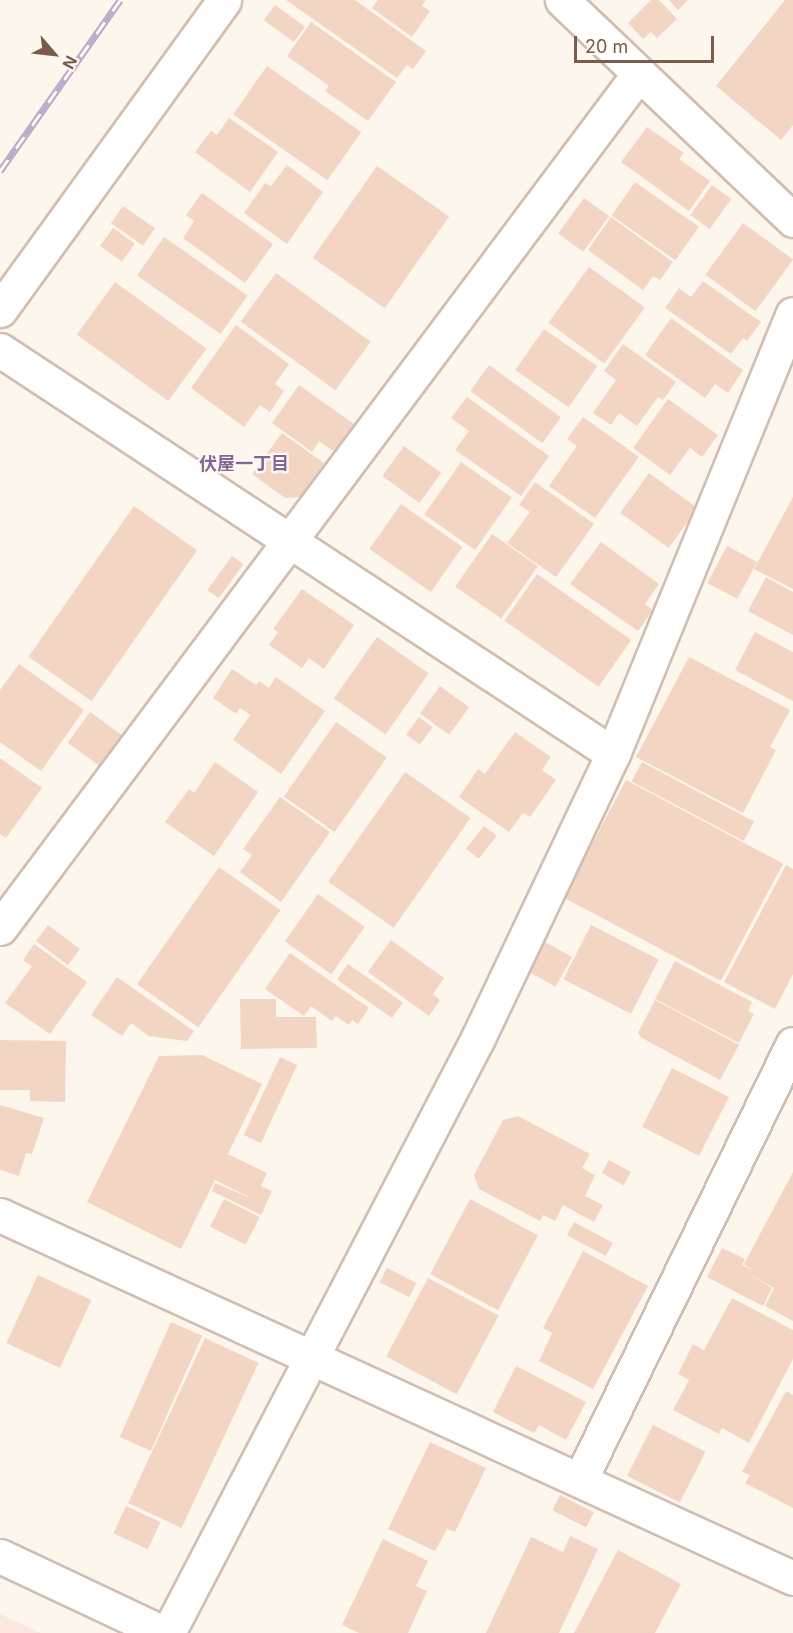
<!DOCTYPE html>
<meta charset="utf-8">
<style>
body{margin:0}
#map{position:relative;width:793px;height:1633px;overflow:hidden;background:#fdf6ec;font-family:Inter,"Noto Sans JP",sans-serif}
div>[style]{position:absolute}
.commercial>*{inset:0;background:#fde8e0}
.building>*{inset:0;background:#f3d5c3;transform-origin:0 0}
.roads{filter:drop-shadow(2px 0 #d1beb0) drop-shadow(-2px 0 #d1beb0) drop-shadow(0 2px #d1beb0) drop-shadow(0 -2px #d1beb0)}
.street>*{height:33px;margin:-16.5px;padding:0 16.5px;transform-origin:16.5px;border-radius:16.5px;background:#fff}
.secondary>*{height:33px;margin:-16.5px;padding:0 16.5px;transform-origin:16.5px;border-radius:16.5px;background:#fff}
.rail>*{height:7px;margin-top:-3.5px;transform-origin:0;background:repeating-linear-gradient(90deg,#fffaf3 0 14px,#b9a8c9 0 28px);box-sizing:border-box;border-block:2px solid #b9a8c9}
span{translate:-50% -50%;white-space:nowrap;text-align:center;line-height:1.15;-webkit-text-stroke:4.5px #fffaf3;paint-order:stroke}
.neighbourhood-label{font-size:18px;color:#846695;font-weight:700}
.north{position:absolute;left:24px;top:24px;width:60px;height:60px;-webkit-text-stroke:4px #fffaf3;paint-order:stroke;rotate:118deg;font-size:16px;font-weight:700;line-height:24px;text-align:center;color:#7a5c4d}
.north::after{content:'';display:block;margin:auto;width:21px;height:27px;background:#7a5c4d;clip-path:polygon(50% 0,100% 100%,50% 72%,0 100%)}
.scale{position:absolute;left:574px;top:36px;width:140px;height:27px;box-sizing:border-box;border:3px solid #7a5c4d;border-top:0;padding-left:8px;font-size:18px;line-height:21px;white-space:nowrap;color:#7a5c4d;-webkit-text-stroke:4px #fffaf3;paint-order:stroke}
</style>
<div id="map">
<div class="commercial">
<div style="clip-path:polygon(0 1614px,41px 1633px,0 1633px)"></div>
</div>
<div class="building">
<div style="clip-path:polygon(286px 0,355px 0,426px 51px,413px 69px,407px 65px,397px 78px)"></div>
<div style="clip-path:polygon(378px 0,426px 0,422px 6px,430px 11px,412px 37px,372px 8px)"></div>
<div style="clip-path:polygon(651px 0,659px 0,677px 19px,657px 38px,651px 32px,643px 39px,628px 23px)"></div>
<div style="clip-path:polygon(669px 0,688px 0,678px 10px)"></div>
<div style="clip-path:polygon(785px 0,793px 0,793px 125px,781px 140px,716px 86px)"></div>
<div style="left:275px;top:5px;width:37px;height:19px;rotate:36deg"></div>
<div style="clip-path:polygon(311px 22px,396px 82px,368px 121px,325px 91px,329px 86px,287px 56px)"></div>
<div style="left:267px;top:66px;width:115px;height:59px;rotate:35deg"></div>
<div style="clip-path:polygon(229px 118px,278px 152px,250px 192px,195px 152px,211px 131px,217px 135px)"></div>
<div style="clip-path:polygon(647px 127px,684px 153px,679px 159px,710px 181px,689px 211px,621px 162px)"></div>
<div style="clip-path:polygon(287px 165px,323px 192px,287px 244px,244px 213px,265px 183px,271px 186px)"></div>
<div style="left:377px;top:166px;width:88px;height:112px;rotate:35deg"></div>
<div style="left:635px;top:182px;width:78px;height:41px;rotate:35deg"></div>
<div style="left:712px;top:185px;width:24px;height:37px;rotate:36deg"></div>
<div style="clip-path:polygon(202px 193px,273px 244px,245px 283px,183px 238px,194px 221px,186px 215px)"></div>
<div style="left:584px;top:198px;width:31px;height:44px;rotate:36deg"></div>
<div style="left:123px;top:206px;width:39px;height:21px;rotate:35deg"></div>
<div style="clip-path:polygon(611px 217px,673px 262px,660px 280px,653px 276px,643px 290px,588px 250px)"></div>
<div style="left:743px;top:223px;width:62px;height:64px;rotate:36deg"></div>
<div style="left:113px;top:228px;width:27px;height:22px;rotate:36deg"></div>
<div style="left:164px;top:237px;width:102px;height:47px;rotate:35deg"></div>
<div style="left:589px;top:267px;width:69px;height:69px;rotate:36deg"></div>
<div style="left:276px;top:273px;width:117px;height:60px;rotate:36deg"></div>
<div style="clip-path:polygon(703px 281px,761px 322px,747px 341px,743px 338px,731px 354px,665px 308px,679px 288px,691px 297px)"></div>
<div style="left:115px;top:282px;width:113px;height:65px;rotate:36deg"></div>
<div style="clip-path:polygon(671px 318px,743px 370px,728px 393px,715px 384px,705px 398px,645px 355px)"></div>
<div style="clip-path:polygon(236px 325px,289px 364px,275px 384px,284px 391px,270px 412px,260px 405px,244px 427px,191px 388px)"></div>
<div style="left:544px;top:329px;width:65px;height:50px;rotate:35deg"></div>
<div style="clip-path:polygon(623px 344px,676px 382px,663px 400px,658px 397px,637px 426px,619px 413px,611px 425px,593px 413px,616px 380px,604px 371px)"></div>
<div style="left:489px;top:365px;width:89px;height:32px;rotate:36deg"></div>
<div style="clip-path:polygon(299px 385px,357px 426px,337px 454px,319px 441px,312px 452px,272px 423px)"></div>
<div style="clip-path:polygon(467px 397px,549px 456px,521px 496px,455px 450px,469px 431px,451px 418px)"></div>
<div style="clip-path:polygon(668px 399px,718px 435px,702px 457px,690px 448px,670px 475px,633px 448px)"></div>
<div style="clip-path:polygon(583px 417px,639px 457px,595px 518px,549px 486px,577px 446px,567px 439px)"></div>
<div style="clip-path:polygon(282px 433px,324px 463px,300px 497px,285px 498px,252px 474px)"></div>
<div style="left:404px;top:446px;width:46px;height:37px;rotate:36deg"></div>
<div style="left:461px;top:462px;width:62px;height:64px;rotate:35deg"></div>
<div style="left:649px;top:473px;width:60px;height:49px;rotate:36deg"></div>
<div style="clip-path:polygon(535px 482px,594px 524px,556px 577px,507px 543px,530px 512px,519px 505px)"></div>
<div style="clip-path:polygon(793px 497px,793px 589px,754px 569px)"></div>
<div style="left:401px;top:504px;width:75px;height:55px;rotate:35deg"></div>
<div style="left:134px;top:506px;width:77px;height:184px;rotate:35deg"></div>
<div style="left:492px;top:534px;width:56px;height:64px;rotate:35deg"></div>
<div style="clip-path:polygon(601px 542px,659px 584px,645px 604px,653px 610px,638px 631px,570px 584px)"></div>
<div style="left:727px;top:546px;width:34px;height:42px;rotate:28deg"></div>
<div style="left:232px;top:556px;width:14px;height:42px;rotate:36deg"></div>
<div style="left:537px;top:574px;width:115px;height:57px;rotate:35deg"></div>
<div style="clip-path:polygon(766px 577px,793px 592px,793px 635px,748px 611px)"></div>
<div style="clip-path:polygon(302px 589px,354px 625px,324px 669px,309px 658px,302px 668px,269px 645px,278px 632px,273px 629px)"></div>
<div style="clip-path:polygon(755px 632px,793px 652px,793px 701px,735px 670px)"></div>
<div style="left:377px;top:637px;width:63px;height:75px;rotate:35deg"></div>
<div style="clip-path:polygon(689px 657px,790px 710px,770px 747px,776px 750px,743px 813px,636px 757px)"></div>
<div style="clip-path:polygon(19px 664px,84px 710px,41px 771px,0 742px,0 690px)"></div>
<div style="clip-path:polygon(232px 669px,256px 685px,250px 694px,259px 681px,269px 688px,276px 677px,325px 711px,281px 774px,233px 740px,250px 715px,240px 708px,236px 714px,213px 698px)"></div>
<div style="left:440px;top:686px;width:36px;height:34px;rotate:36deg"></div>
<div style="left:90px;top:712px;width:41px;height:38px;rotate:36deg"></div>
<div style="left:419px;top:717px;width:17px;height:22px;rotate:36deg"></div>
<div style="left:336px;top:722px;width:62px;height:91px;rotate:35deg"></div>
<div style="clip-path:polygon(515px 732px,551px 757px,542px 770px,556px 780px,530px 817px,523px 813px,509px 832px,459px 797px,478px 769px,485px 774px)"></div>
<div style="clip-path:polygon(0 758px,42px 788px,6px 838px,0 834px)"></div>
<div style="clip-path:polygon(215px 762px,258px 792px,214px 856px,165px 822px,189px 789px,194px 793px)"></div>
<div style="left:642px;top:762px;width:127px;height:22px;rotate:28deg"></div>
<div style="left:405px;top:772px;width:80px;height:134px;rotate:35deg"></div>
<div style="left:626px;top:780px;width:178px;height:133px;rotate:28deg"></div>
<div style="clip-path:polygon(280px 797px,330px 832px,281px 902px,240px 872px,252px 855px,243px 849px)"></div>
<div style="left:484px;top:826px;width:16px;height:29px;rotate:38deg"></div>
<div style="clip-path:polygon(786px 865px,793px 869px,793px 974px,775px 1009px,724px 982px)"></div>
<div style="left:219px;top:867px;width:75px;height:143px;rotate:35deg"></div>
<div style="left:318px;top:894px;width:57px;height:58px;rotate:35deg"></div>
<div style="left:48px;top:925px;width:40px;height:20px;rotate:37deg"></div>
<div style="left:591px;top:925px;width:76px;height:61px;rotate:27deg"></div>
<div style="clip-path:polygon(391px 940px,444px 978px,433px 994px,440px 1000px,429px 1016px,368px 972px)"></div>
<div style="left:545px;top:942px;width:31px;height:34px;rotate:29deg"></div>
<div style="clip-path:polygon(34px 944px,87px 982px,50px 1034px,5px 1003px,32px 966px,23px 960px)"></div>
<div style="clip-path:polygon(290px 953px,369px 1008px,358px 1024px,352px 1020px,349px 1025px,336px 1016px,332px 1021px,311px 1006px,304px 1016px,265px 989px)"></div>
<div style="clip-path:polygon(675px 961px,752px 1002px,748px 1011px,754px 1014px,739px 1043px,655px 999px)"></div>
<div style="left:348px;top:964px;width:67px;height:19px;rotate:35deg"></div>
<div style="clip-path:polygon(117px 977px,194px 1031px,187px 1041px,149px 1036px,131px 1023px,122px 1036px,91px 1015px)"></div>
<div style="clip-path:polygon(240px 999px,276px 999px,276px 1017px,316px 1017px,317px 1048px,241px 1049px)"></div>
<div style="clip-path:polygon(655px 1000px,739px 1045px,720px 1080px,642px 1038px,638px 1033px)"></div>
<div style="clip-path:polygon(0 1040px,66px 1041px,65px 1102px,30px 1101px,30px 1090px,0 1090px)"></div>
<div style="clip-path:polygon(202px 1055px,262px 1084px,228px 1154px,267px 1173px,261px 1186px,272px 1191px,261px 1215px,212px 1191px,215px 1183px,255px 1200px,215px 1180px,181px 1249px,87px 1202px,159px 1056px)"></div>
<div style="left:280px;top:1057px;width:19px;height:86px;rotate:25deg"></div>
<div style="left:672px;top:1068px;width:64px;height:66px;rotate:27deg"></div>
<div style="clip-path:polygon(0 1105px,44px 1118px,32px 1154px,26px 1153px,19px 1176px,0 1170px)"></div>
<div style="clip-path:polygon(518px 1116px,590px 1154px,582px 1168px,595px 1175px,585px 1196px,603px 1205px,594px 1222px,563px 1205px,555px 1221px,543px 1215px,540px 1221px,479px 1189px,474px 1175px,503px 1120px)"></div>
<div style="left:609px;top:1160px;width:25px;height:15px;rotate:29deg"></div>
<div style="clip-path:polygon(793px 1172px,793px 1321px,765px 1306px,774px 1288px,749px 1274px,772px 1288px,763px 1306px,707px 1277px,722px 1248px,745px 1259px,742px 1265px,752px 1270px,744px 1264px)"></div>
<div style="left:224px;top:1199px;width:40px;height:31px;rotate:27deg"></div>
<div style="left:470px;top:1199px;width:77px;height:85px;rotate:28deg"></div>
<div style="left:574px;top:1222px;width:44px;height:15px;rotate:28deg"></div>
<div style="clip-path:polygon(583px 1251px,648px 1286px,593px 1389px,539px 1361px,552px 1333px,543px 1328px)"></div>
<div style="left:387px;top:1268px;width:33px;height:16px;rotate:27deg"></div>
<div style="left:38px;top:1275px;width:59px;height:75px;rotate:25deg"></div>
<div style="left:428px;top:1278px;width:80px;height:89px;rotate:28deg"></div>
<div style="clip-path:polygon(732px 1298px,793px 1330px,793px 1359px,749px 1443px,722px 1428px,719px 1434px,673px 1410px,689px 1380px,678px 1374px,693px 1344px,704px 1350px)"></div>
<div style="left:171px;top:1322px;width:34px;height:126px;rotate:24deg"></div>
<div style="left:205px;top:1338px;width:59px;height:182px;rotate:25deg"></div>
<div style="clip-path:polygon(516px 1366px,586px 1402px,566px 1440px,539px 1425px,534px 1433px,493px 1412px)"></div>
<div style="clip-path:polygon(786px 1391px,793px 1395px,793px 1508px,745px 1483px,750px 1475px,742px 1472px)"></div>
<div style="left:653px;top:1425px;width:59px;height:57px;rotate:27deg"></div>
<div style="clip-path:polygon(430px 1442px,486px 1468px,455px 1532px,447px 1529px,435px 1551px,388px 1529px)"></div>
<div style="left:560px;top:1495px;width:38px;height:17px;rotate:27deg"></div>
<div style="left:126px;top:1506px;width:38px;height:30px;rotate:25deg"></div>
<div style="clip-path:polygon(570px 1536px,598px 1549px,559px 1633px,486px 1633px,531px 1537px,563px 1552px)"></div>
<div style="clip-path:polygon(383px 1539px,428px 1561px,416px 1586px,427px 1591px,408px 1633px,359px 1633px,342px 1625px)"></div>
<div style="clip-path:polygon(618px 1550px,681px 1584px,655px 1633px,574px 1633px)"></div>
</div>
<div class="roads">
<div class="street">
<div style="left:562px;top:0;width:319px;rotate:43.6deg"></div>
<div style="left:0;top:310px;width:382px;rotate:-54.1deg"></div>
<div style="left:0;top:350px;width:734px;rotate:33.39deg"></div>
<div style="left:0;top:928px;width:1065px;rotate:-53.21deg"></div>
<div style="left:0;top:1215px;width:872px;rotate:24.6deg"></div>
<div style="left:580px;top:1480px;width:485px;rotate:-64deg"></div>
<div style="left:168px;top:1633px;width:671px;rotate:-62.48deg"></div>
<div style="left:478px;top:1038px;width:314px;rotate:-64.6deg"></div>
<div style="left:613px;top:754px;width:475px;rotate:-67.8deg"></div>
</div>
<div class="secondary">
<div style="left:0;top:1556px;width:181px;rotate:25.2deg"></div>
</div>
</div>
<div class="rail">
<div style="left:0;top:171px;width:209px;rotate:-54.9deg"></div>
</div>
<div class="neighbourhood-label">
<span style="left:244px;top:464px">伏屋一丁目</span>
</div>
<div class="north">N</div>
<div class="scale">20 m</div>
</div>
